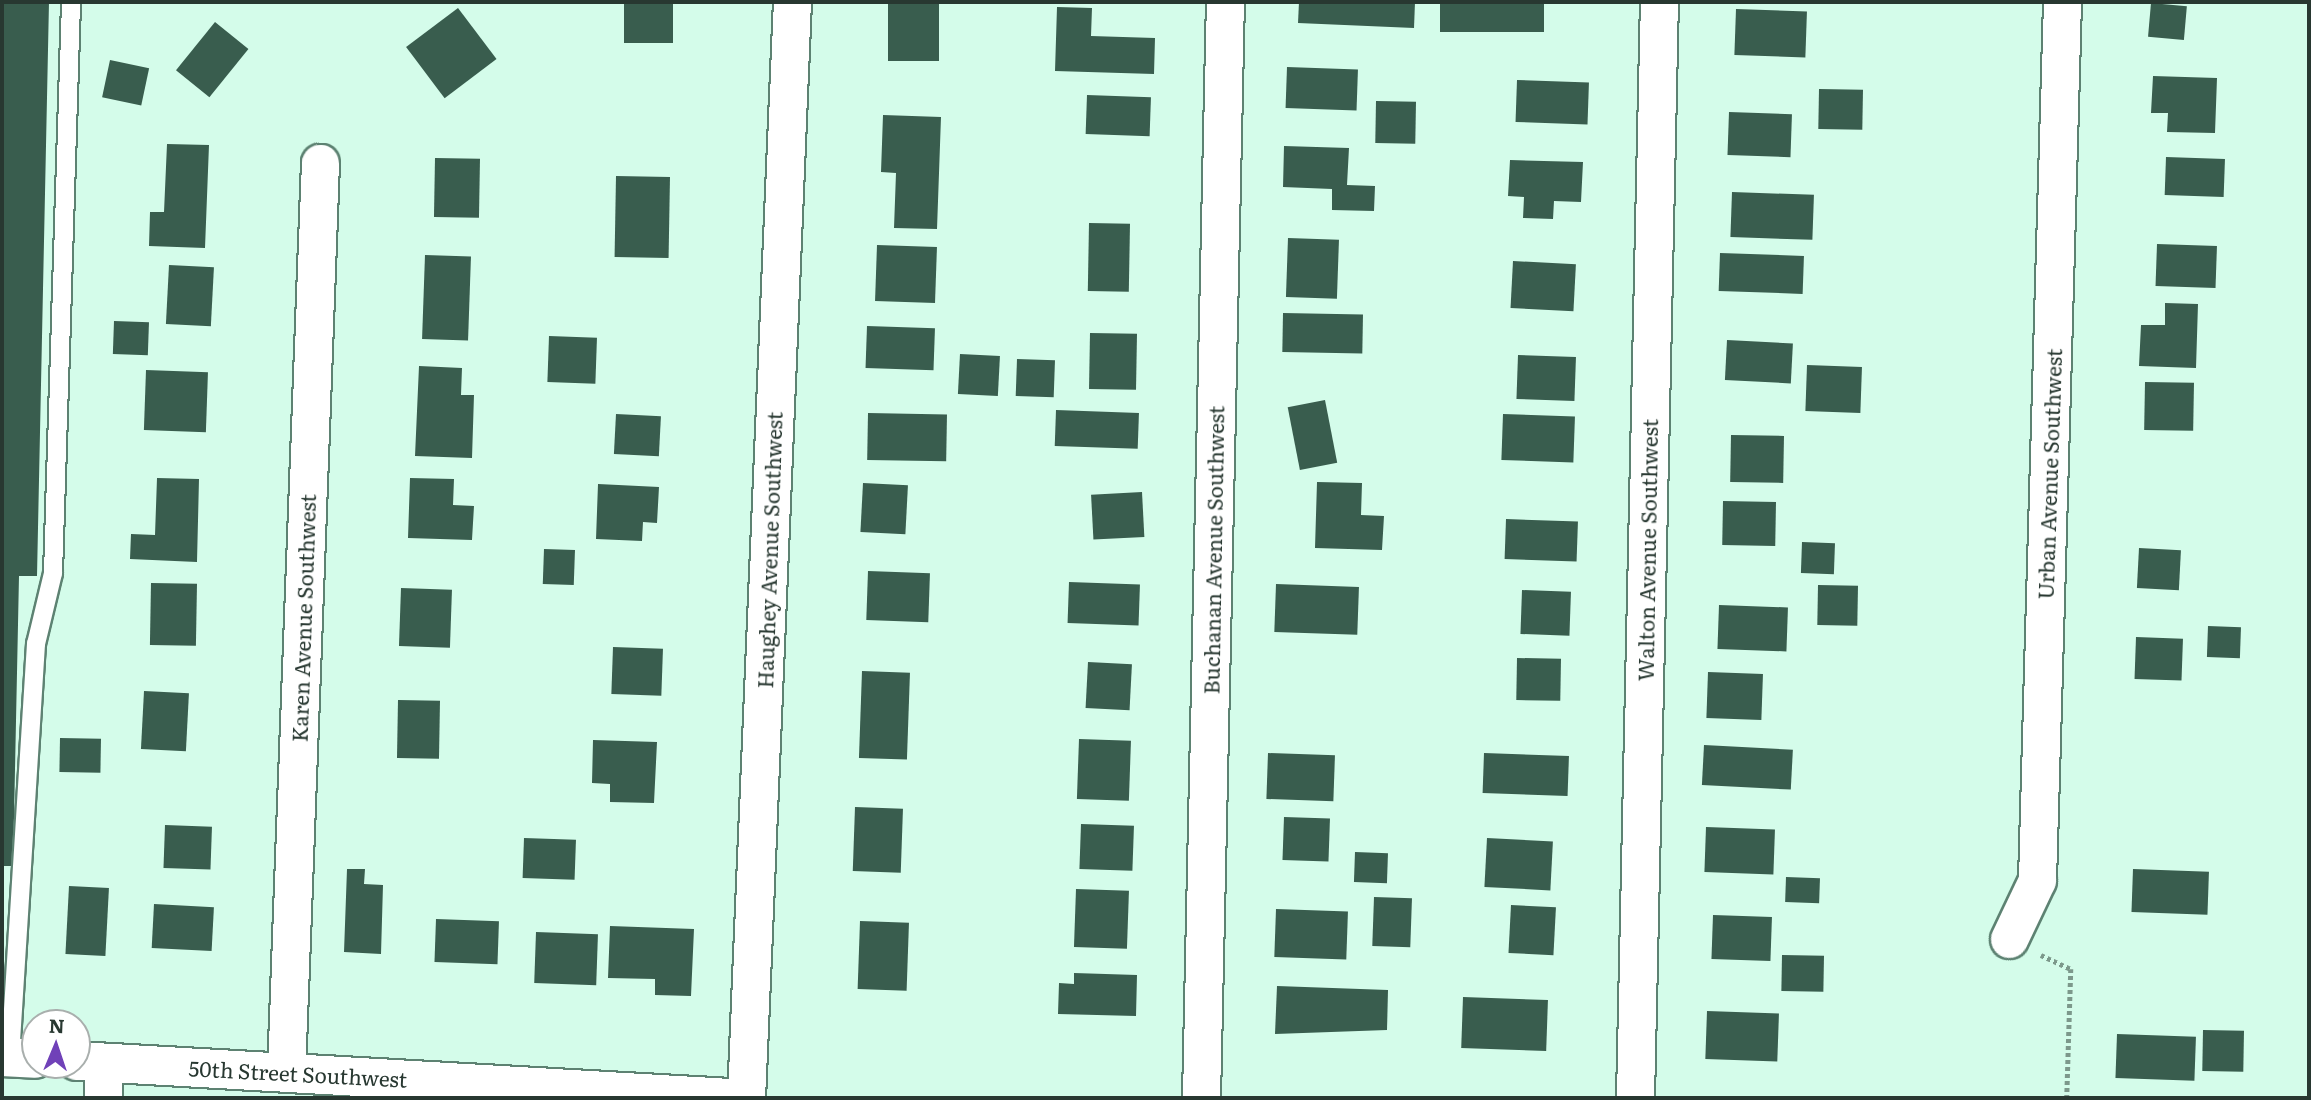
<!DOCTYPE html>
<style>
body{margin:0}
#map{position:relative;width:2311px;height:1100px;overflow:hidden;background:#d4fcea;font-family:Literata,serif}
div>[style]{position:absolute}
.building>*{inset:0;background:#395d4e;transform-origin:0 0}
.path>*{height:4.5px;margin-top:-2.25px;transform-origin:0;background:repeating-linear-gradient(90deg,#7c988b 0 3.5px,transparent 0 7px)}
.roads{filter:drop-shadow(2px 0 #5d8272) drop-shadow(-2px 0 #5d8272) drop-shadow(0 2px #5d8272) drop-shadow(0 -2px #5d8272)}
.service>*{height:18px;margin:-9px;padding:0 9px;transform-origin:9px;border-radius:9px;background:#fff}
.minor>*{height:37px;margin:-18.5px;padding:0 18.5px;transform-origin:18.5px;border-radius:18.5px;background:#fff}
.tertiary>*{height:38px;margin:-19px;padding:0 19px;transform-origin:19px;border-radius:19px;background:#fff}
span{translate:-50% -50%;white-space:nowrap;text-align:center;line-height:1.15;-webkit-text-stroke:7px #fff;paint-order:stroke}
.street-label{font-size:21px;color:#283831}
.frame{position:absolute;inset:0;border:4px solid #283831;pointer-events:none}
.north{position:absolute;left:21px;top:1009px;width:70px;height:70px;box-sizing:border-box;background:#fff;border:2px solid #a9afad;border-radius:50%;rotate:2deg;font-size:19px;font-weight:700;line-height:28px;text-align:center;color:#283831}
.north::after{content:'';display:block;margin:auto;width:24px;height:32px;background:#7041b8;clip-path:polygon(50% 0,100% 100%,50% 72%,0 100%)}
</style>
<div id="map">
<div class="building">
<div style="clip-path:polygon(2px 2px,49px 2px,37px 576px,19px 576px,13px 866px,2px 866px)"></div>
<div style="left:624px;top:2px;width:49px;height:41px"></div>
<div style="left:888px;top:2px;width:51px;height:59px"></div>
<div style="clip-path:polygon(1299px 2px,1415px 2px,1414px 28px,1298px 23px)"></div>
<div style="left:1440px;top:2px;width:104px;height:30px"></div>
<div style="left:2151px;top:3px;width:36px;height:34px;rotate:5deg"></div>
<div style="clip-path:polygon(1057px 7px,1092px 8px,1091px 36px,1155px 38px,1154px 74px,1055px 71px)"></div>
<div style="left:458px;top:8px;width:64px;height:65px;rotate:53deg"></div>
<div style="left:1736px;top:9px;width:71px;height:46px;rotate:2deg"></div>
<div style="left:215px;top:22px;width:43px;height:62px;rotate:39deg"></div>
<div style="left:110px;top:60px;width:40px;height:38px;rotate:12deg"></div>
<div style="left:1287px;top:67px;width:71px;height:41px;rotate:2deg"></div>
<div style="clip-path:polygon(2153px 76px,2217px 78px,2215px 133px,2167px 132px,2168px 113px,2151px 113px)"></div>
<div style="left:1517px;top:80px;width:72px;height:42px;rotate:2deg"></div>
<div style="left:1819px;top:89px;width:44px;height:40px;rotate:1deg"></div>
<div style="left:1087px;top:95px;width:64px;height:39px;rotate:2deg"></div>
<div style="left:1376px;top:101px;width:40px;height:42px;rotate:1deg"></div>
<div style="left:1729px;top:112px;width:63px;height:43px;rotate:2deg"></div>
<div style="clip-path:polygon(883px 115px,941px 117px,937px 229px,894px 228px,896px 173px,881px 172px)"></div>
<div style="clip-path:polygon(167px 144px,209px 145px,205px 248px,149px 246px,150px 212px,164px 212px)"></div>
<div style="clip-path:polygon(1284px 146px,1349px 148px,1347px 185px,1375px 186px,1374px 211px,1332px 210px,1332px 189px,1283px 187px)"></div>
<div style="left:2166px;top:157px;width:59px;height:38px;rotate:2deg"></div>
<div style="left:435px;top:158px;width:45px;height:59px;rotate:1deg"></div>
<div style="clip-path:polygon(1510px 160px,1583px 162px,1581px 202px,1554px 201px,1553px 219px,1523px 218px,1524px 197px,1508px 196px)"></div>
<div style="left:616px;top:176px;width:54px;height:81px;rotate:1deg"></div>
<div style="left:1732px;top:192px;width:82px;height:45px;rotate:2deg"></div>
<div style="left:1089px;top:223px;width:41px;height:68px;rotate:1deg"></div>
<div style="left:1288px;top:238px;width:51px;height:59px;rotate:2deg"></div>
<div style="left:2157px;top:244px;width:60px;height:42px;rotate:2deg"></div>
<div style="left:877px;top:245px;width:60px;height:56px;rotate:2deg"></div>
<div style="left:1720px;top:253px;width:84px;height:38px;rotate:2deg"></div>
<div style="left:425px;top:255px;width:46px;height:84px;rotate:2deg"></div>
<div style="left:1513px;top:261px;width:63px;height:47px;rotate:3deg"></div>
<div style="left:169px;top:265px;width:45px;height:59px;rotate:3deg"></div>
<div style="clip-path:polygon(2165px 303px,2198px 304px,2196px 368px,2139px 366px,2141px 325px,2165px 325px)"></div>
<div style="left:1283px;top:313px;width:80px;height:39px;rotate:1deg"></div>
<div style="left:114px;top:321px;width:35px;height:33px;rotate:2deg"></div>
<div style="left:867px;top:326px;width:68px;height:42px;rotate:2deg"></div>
<div style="left:1090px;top:333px;width:47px;height:56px;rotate:1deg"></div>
<div style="left:549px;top:336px;width:48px;height:46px;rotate:2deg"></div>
<div style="left:1727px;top:340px;width:66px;height:40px;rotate:3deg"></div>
<div style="left:960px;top:354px;width:40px;height:40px;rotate:3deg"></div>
<div style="left:1518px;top:355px;width:58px;height:44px;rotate:2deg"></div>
<div style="left:1017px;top:359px;width:38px;height:37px;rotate:2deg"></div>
<div style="left:1807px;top:365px;width:55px;height:46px;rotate:2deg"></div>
<div style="clip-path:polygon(419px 366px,462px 368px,461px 395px,474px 395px,472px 458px,415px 456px)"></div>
<div style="left:146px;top:370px;width:62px;height:60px;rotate:2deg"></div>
<div style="left:2145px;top:382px;width:49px;height:48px;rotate:1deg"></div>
<div style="left:1325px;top:400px;width:64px;height:38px;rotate:79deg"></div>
<div style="left:1056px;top:410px;width:83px;height:36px;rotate:2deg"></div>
<div style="left:868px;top:413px;width:79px;height:47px;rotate:1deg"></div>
<div style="left:616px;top:414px;width:45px;height:40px;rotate:3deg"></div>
<div style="left:1503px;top:414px;width:72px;height:46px;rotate:2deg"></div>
<div style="left:1731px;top:435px;width:53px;height:47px;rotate:1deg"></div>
<div style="clip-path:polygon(157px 478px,199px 479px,197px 562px,130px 559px,131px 534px,155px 535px)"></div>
<div style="clip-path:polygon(410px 478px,454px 479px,453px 505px,474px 506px,472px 540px,408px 538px)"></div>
<div style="clip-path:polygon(1317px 482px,1362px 483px,1361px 515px,1384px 516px,1382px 550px,1315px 548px)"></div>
<div style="left:863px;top:483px;width:45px;height:49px;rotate:3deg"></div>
<div style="clip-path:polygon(598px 484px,659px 487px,657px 523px,643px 522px,642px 541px,596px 539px)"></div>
<div style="left:1142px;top:492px;width:45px;height:51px;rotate:87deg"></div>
<div style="left:1723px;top:501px;width:53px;height:44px;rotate:1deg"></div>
<div style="left:1506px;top:519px;width:72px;height:40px;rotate:2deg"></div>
<div style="left:1802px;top:542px;width:33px;height:31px;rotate:2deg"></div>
<div style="left:2139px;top:548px;width:42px;height:40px;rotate:3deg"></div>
<div style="left:544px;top:549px;width:31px;height:35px;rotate:2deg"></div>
<div style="left:868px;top:571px;width:62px;height:49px;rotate:2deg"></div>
<div style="left:1069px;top:582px;width:71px;height:41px;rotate:2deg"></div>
<div style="left:151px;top:583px;width:46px;height:62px;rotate:1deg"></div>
<div style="left:1276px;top:584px;width:83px;height:48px;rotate:2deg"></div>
<div style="left:1818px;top:585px;width:40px;height:40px;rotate:1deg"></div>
<div style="left:401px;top:588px;width:51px;height:58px;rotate:2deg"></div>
<div style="left:1522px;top:590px;width:49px;height:44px;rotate:2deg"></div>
<div style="left:1719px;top:605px;width:69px;height:44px;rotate:2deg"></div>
<div style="left:2208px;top:626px;width:33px;height:31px;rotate:2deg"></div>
<div style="left:2136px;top:637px;width:47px;height:42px;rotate:2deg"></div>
<div style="left:613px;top:647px;width:50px;height:47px;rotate:2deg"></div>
<div style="left:1517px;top:658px;width:44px;height:42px;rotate:1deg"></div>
<div style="left:1088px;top:662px;width:44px;height:46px;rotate:3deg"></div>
<div style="left:862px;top:671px;width:48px;height:87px;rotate:2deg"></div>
<div style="left:1708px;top:672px;width:55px;height:46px;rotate:2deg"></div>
<div style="left:144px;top:691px;width:45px;height:58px;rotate:3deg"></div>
<div style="left:398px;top:700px;width:42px;height:58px;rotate:1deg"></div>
<div style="left:60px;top:738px;width:41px;height:34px;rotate:1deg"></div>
<div style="left:1079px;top:739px;width:52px;height:60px;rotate:2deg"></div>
<div style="clip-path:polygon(593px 740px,657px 742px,654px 803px,610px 802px,610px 784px,592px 783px)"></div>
<div style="left:1704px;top:745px;width:89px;height:40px;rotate:3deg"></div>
<div style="left:1268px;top:753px;width:67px;height:46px;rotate:2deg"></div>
<div style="left:1484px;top:753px;width:85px;height:40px;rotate:2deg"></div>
<div style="left:855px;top:807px;width:48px;height:64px;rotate:2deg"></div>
<div style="left:1284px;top:817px;width:46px;height:43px;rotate:2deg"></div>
<div style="left:1081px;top:824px;width:53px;height:45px;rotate:2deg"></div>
<div style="left:165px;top:825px;width:47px;height:43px;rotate:2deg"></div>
<div style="left:1706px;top:827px;width:69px;height:45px;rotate:2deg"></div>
<div style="left:524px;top:838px;width:52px;height:40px;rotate:2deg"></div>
<div style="left:1487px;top:838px;width:66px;height:49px;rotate:3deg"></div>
<div style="left:1355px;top:852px;width:33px;height:30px;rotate:2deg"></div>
<div style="clip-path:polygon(347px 869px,365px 869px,364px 884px,383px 885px,381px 954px,344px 952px)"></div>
<div style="left:2133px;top:869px;width:76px;height:43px;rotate:2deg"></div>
<div style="left:1786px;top:877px;width:34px;height:25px;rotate:2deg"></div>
<div style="left:69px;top:886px;width:40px;height:68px;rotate:3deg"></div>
<div style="left:1076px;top:889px;width:53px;height:58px;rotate:2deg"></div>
<div style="left:1374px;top:897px;width:38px;height:49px;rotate:2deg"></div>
<div style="left:154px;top:904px;width:60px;height:44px;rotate:3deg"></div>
<div style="left:1511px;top:905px;width:45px;height:48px;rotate:3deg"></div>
<div style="left:1276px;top:909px;width:72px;height:48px;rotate:2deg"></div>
<div style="left:1713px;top:915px;width:59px;height:44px;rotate:2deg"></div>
<div style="left:436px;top:919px;width:63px;height:43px;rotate:2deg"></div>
<div style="left:860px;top:921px;width:49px;height:68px;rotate:2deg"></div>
<div style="clip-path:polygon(610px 926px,694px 929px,691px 996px,655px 995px,655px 979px,608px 978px)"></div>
<div style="left:536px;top:932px;width:62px;height:51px;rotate:2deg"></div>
<div style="left:1782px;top:955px;width:42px;height:36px;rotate:1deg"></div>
<div style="clip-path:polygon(1074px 973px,1137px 975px,1136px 1016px,1058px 1014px,1059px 983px,1074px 984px)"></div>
<div style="clip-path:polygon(1277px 986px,1388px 990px,1387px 1030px,1275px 1034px)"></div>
<div style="left:1463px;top:997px;width:85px;height:51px;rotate:2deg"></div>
<div style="left:1707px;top:1011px;width:72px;height:48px;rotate:2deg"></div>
<div style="left:2203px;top:1030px;width:41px;height:41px;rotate:1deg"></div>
<div style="left:2117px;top:1034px;width:79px;height:44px;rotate:2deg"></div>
</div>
<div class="path">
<div style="left:2041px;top:955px;width:33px;rotate:25deg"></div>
<div style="left:2071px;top:969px;width:129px;rotate:91.8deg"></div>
</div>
<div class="roads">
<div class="service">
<div style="left:10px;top:1057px;width:414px;rotate:-86.4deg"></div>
<div style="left:36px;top:644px;width:73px;rotate:-76.5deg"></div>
<div style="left:53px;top:573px;width:571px;rotate:-88.19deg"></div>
</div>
<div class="minor">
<div style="left:2009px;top:939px;width:65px;rotate:-64.6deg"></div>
<div style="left:2037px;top:880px;width:878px;rotate:-88.37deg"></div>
<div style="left:286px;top:1072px;width:910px;rotate:-87.86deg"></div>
<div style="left:103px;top:1098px;width:36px;rotate:-90deg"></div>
<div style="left:746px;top:1098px;width:1097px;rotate:-87.6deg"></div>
<div style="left:1201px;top:1098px;width:1096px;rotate:-88.75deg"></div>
<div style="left:1635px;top:1098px;width:1096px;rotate:-88.75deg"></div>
</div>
<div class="tertiary">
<div style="left:2px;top:1057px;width:33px;rotate:3deg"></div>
<div style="left:77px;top:1061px;width:654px;rotate:3.24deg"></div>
</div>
</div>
<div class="street-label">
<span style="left:2049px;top:474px;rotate:-88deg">Urban Avenue Southwest</span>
<span style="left:769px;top:550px;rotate:-88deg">Haughey Avenue Southwest</span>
<span style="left:1213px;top:550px;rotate:-89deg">Buchanan Avenue Southwest</span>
<span style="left:1647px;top:550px;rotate:-89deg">Walton Avenue Southwest</span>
<span style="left:303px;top:618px;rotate:-88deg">Karen Avenue Southwest</span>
<span style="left:298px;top:1073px;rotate:3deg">50th Street Southwest</span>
</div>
<div class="frame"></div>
<div class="north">N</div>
</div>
